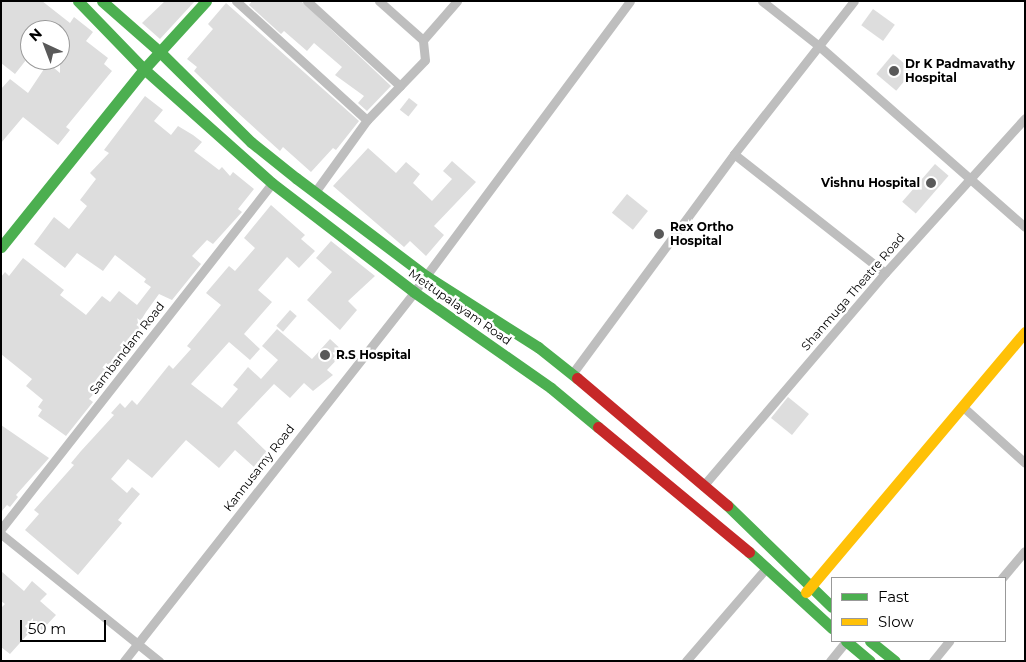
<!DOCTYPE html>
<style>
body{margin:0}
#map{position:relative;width:1026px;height:662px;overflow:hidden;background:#fff;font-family:Montserrat,sans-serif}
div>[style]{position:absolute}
.building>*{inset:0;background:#ddd;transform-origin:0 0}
.street>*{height:9px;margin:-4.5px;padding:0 4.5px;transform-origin:4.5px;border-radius:4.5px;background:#bebebe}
.fast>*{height:11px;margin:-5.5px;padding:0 5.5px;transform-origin:5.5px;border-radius:5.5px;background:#4caf50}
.slow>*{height:11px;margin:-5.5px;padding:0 5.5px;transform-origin:5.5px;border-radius:5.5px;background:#ffc107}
.jam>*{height:11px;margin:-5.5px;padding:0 5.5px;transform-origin:5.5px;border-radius:5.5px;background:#c62828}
.dots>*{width:14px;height:14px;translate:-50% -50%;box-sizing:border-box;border:2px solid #fff;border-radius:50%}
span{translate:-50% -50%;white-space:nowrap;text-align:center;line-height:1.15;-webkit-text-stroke:5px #fff;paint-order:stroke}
.poi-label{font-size:12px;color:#000;font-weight:700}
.left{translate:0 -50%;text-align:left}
.right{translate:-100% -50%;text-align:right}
.street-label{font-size:12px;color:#000}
.frame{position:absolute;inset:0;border:2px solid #000;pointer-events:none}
.legend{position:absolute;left:831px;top:577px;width:175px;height:65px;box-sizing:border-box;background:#fff;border:1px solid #999;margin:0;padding:6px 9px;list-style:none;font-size:15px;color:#000}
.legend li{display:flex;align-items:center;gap:10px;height:25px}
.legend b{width:25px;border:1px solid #999}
.north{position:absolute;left:20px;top:20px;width:50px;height:50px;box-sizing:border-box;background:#fff;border:1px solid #999;border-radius:50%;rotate:317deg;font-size:14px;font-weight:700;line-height:20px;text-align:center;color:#000}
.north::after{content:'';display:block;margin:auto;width:18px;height:22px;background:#595959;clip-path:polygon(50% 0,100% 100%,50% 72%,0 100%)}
.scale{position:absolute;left:20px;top:620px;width:86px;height:22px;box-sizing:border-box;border:2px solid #000;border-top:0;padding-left:6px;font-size:15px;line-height:18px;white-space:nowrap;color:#000;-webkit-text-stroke:4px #fff;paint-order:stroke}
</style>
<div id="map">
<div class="building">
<div style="clip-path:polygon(1px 1px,42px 1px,70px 23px,74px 17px,93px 32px,86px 41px,108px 58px,104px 64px,112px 71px,66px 127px,70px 130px,58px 145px,23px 117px,1px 143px,1px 89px,10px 79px,28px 93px,48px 63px,60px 73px,60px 30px,30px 30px,30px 55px,15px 74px,1px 63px)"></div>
<div style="clip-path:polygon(165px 1px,195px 1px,160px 39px,142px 23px)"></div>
<div style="clip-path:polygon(252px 1px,301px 1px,391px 86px,367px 111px,358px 103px,364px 96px,335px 75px,342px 67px,314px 43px,307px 51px,284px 31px,281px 34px,249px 5px)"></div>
<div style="clip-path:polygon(226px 3px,359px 121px,336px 150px,333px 148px,311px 172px,283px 147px,280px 151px,227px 103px,194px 71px,197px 67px,187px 59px,213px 29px,208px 24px)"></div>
<div style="left:873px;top:9px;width:27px;height:20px;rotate:36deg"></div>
<div style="left:893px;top:54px;width:26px;height:26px;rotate:40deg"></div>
<div style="clip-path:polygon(145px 96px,163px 110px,154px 121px,171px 135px,178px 126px,193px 135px,202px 142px,194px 151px,219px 170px,222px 167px,230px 176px,233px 172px,254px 189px,238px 209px,242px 212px,213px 244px,207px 240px,192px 256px,201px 264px,172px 300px,159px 294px,146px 312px,138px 325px,143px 328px,120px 357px,124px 361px,89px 399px,93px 402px,66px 436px,38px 416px,42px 410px,38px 407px,43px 400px,26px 386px,32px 379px,1px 354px,1px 277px,5px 272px,9px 276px,23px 258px,64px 290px,60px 295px,86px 315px,102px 296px,110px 302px,119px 291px,137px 305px,151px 287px,144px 282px,146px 279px,115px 255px,103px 271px,77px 253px,65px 268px,34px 244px,54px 217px,69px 229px,87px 206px,80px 200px,96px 179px,90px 173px,109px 153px,104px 150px)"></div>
<div style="left:409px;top:98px;width:11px;height:15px;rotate:38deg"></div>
<div style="clip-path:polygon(368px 148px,396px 173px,406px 162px,420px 174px,413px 183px,432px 201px,452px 179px,443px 171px,452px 161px,476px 182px,434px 226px,444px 235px,426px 256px,410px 241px,404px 247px,333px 186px)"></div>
<div style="left:935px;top:164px;width:18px;height:50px;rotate:41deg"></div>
<div style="left:627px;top:194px;width:27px;height:24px;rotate:39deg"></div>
<div style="clip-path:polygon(271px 205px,305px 235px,301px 239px,315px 251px,299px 268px,287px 257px,258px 290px,272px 302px,244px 334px,260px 349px,250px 360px,229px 342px,191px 384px,222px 408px,238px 389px,233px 385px,248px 367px,261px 379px,278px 360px,262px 346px,277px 329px,312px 359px,330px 339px,344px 352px,327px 370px,333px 375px,313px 391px,304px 383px,290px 398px,274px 384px,237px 423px,267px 452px,254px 467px,235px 450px,219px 468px,186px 440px,152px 478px,128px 459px,111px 479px,127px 493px,132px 487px,140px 494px,118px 520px,122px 523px,78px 575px,25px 530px,39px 514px,34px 510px,74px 465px,71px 463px,81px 451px,114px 415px,111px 413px,120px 403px,125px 408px,132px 400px,137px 405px,169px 365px,173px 369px,191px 349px,187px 346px,221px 305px,206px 293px,229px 266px,235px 271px,255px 248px,244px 238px)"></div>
<div style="clip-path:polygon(331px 241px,375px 276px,348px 301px,357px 310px,340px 330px,307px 300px,332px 272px,316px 258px)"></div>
<div style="left:290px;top:310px;width:9px;height:21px;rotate:41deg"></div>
<div style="left:788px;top:397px;width:27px;height:27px;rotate:39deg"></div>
<div style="clip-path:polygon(1px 425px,49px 458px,16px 495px,18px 497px,10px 507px,7px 505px,1px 512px)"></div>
<div style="clip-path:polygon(1px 571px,24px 591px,32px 581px,47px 594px,40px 601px,56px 615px,42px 630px,36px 625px,10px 654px,1px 647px,1px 608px,5px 604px,1px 601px)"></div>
</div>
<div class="street">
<div style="left:236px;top:1px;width:177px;rotate:42.3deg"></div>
<div style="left:307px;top:1px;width:126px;rotate:42.4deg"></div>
<div style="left:379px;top:1px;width:59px;rotate:41.6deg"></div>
<div style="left:762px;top:1px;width:73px;rotate:38.3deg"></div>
<div style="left:819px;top:46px;width:274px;rotate:41.3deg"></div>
<div style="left:734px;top:154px;width:192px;rotate:38.2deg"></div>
<div style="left:315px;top:192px;width:89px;rotate:-54.2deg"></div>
<div style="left:367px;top:120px;width:83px;rotate:-46deg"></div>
<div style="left:425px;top:60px;width:20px;rotate:-96deg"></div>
<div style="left:423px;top:40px;width:52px;rotate:-48.9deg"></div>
<div style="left:572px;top:374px;width:273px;rotate:-53.6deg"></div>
<div style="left:734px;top:154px;width:194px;rotate:-51.9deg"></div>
<div style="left:962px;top:406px;width:85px;rotate:42.1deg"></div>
<div style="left:703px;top:486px;width:280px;rotate:-49.5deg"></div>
<div style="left:885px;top:273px;width:209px;rotate:-47.9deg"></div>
<div style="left:1px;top:529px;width:439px;rotate:-51.9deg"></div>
<div style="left:1px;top:534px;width:203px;rotate:38.8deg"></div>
<div style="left:1002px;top:578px;width:35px;rotate:-50deg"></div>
<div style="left:124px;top:661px;width:469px;rotate:-51.8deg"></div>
<div style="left:414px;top:292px;width:362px;rotate:-53.4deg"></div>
<div style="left:686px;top:661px;width:124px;rotate:-49.2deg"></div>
<div style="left:830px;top:661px;width:26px;rotate:-51deg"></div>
<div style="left:933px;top:661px;width:26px;rotate:-51deg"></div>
</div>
<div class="fast">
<div style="left:78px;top:1px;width:95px;rotate:45.9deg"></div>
<div style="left:144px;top:69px;width:171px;rotate:41.7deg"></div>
<div style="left:272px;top:183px;width:179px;rotate:37.5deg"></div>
<div style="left:414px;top:292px;width:167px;rotate:35deg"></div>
<div style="left:551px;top:388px;width:61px;rotate:39.7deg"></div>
<div style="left:102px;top:1px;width:79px;rotate:41.4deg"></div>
<div style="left:161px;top:53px;width:127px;rotate:44.7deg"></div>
<div style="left:251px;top:142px;width:58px;rotate:38.7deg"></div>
<div style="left:296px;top:178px;width:163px;rotate:37deg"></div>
<div style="left:426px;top:276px;width:133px;rotate:32.4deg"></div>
<div style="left:538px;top:347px;width:50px;rotate:38.5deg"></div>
<div style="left:1px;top:247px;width:228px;rotate:-51.2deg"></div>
<div style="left:144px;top:69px;width:92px;rotate:-47.6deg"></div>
<div style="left:727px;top:505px;width:146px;rotate:44.2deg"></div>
<div style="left:749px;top:552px;width:113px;rotate:42.5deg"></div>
<div style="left:846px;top:641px;width:31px;rotate:40deg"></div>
<div style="left:870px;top:641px;width:32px;rotate:39deg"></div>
</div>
<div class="slow">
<div style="left:806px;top:592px;width:340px;rotate:-49.9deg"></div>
</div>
<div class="jam">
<div style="left:577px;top:378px;width:197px;rotate:40.3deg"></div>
<div style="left:598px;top:427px;width:196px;rotate:39.6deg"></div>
</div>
<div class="dots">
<div style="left:894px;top:71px;background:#595959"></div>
<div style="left:931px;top:183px;background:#595959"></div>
<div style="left:659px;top:234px;background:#595959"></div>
<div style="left:325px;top:355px;background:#595959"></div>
</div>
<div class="poi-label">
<span class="left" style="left:905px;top:71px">Dr K Padmavathy<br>Hospital</span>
<span class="right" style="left:920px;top:183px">Vishnu Hospital</span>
<span class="left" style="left:670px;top:234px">Rex Ortho<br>Hospital</span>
<span class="left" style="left:336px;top:355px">R.S Hospital</span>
</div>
<div class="street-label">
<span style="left:853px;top:292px;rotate:-49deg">Shanmuga Theatre Road</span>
<span style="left:460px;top:307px;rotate:35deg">Mettupalayam Road</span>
<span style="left:127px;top:348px;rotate:-52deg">Sambandam Road</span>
<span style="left:259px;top:468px;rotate:-52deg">Kannusamy Road</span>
</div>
<div class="frame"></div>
<ul class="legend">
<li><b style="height:6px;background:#4caf50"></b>Fast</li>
<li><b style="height:6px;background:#ffc107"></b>Slow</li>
</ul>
<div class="north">N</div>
<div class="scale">50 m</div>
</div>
